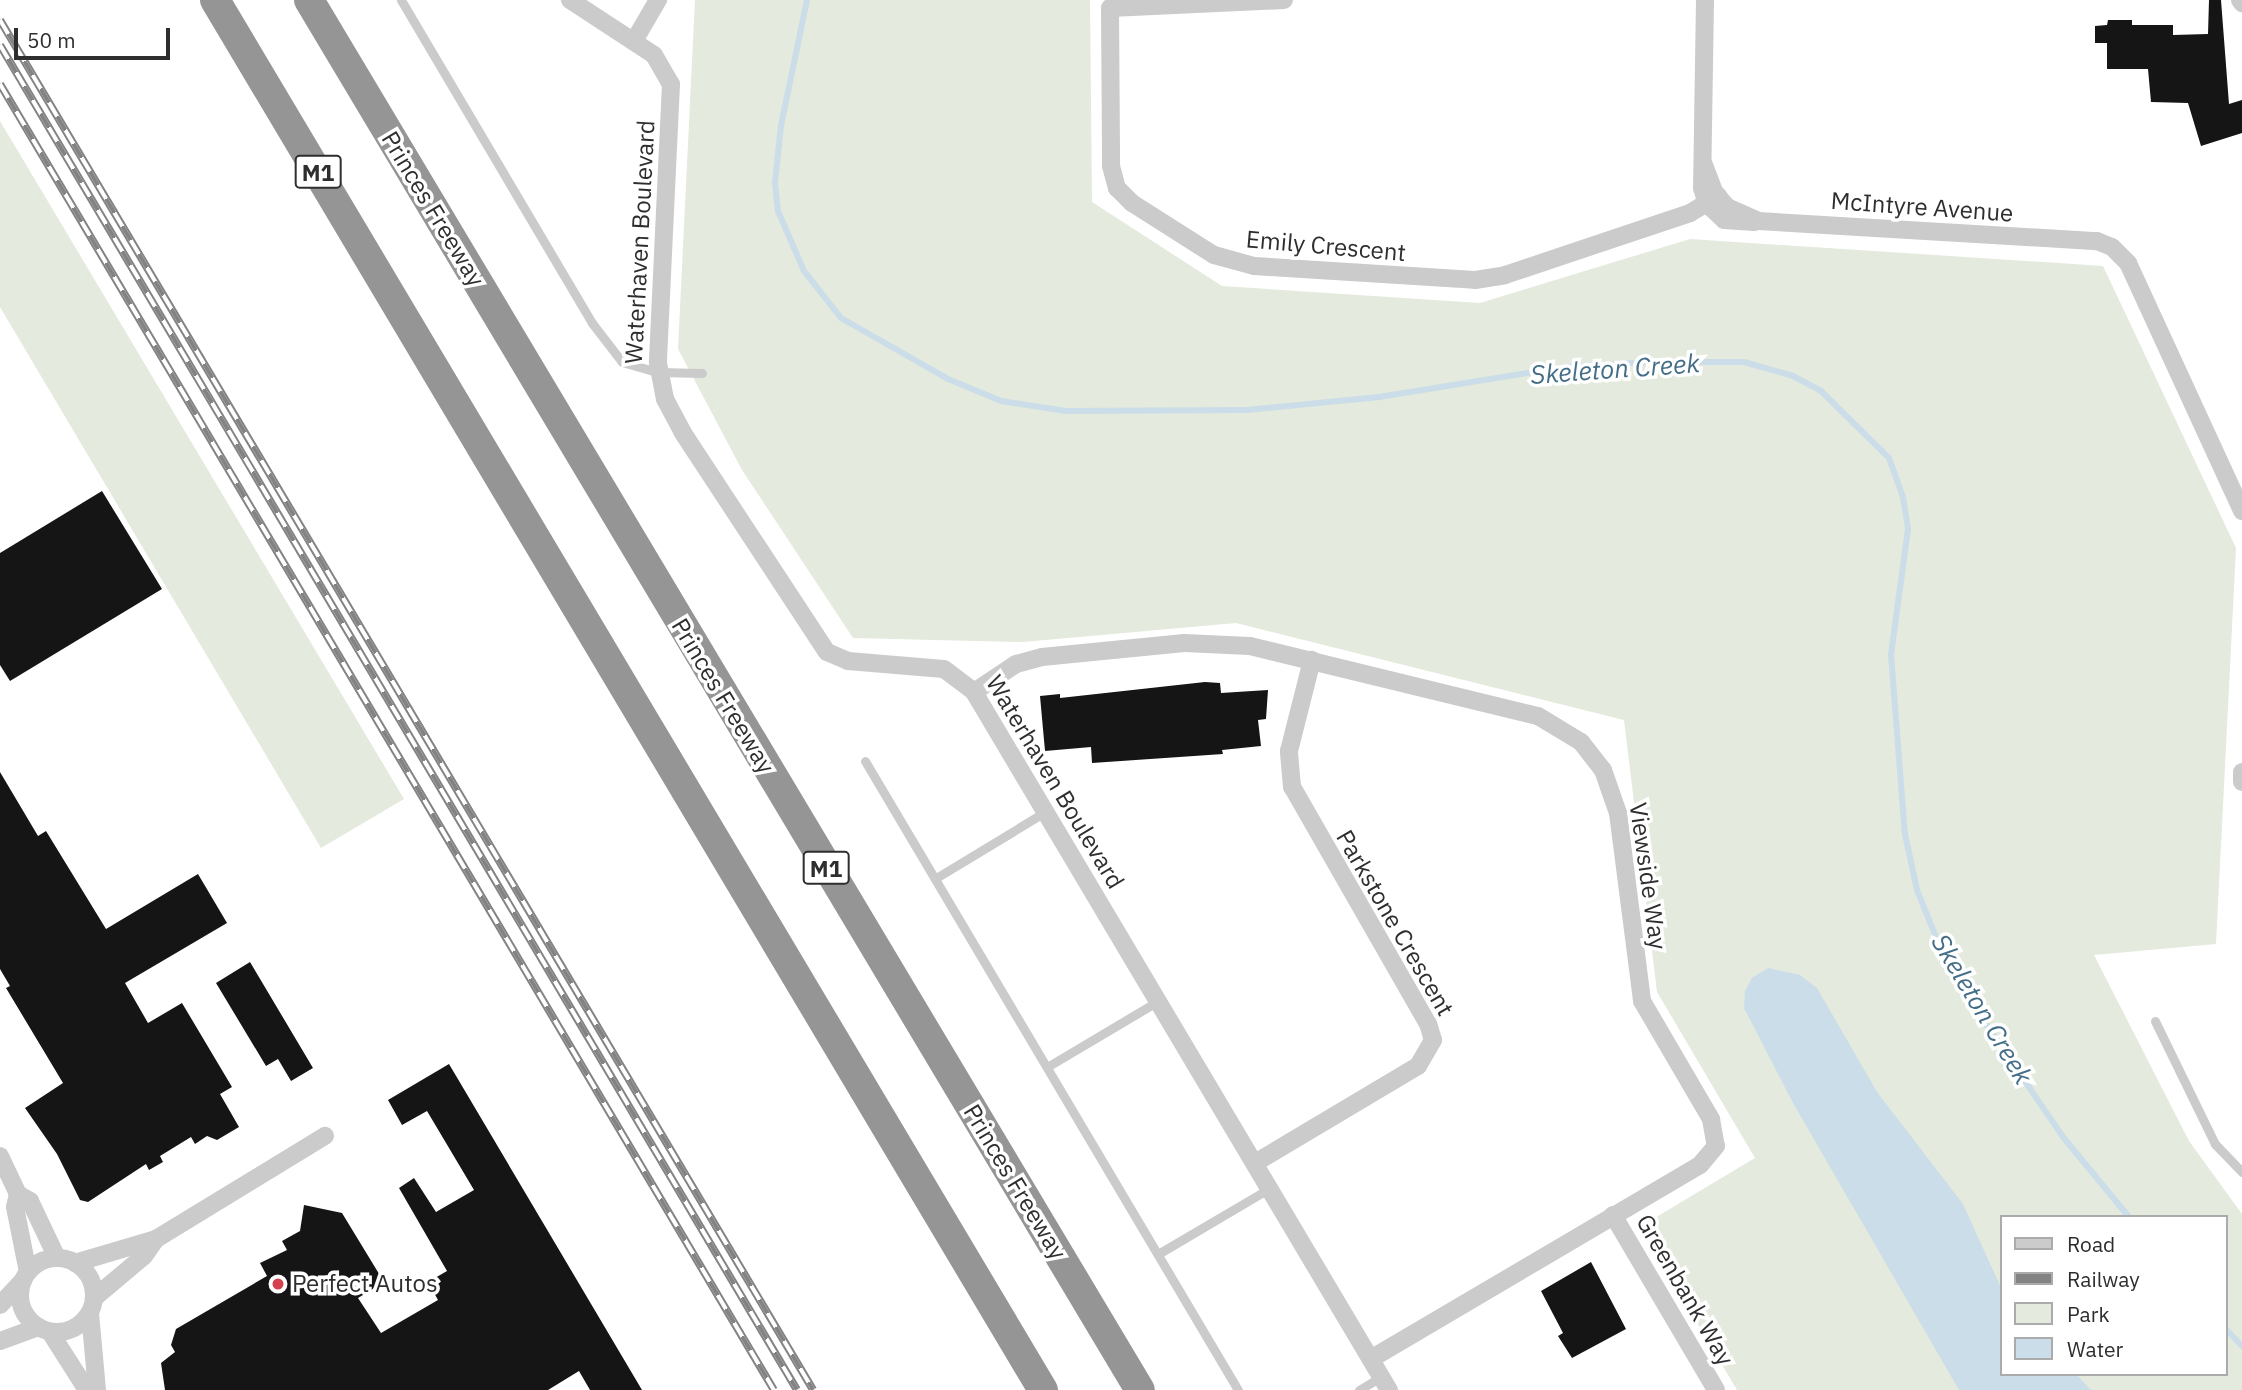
<!DOCTYPE html>
<style>
body{margin:0}
#map{position:relative;width:2242px;height:1390px;overflow:hidden;background:#fff;font-family:"IBM Plex Sans",sans-serif}
div>[style]{position:absolute}
.green>*{inset:0;background:#e4eadd}
.water>*{inset:0;background:#cadde8}
.stream>*{height:6px;margin:-3px;padding:0 3px;transform-origin:3px;border-radius:3px;background:#cadde8}
.building>*{inset:0;background:#151515}
.service>*{height:9px;margin:-4.5px;padding:0 4.5px;transform-origin:4.5px;border-radius:4.5px;background:#cbcbcb}
.minor>*{height:18px;margin:-9px;padding:0 9px;transform-origin:9px;border-radius:9px;background:#cbcbcb}
.minor>.ring{margin:-9px;padding:0;box-sizing:content-box;background:none;border:18px solid #cbcbcb;border-radius:50%}
.motorway>*{height:30px;margin:-15px;padding:0 15px;transform-origin:15px;border-radius:15px;background:#959595}
.rail>*{height:8px;margin-top:-4px;transform-origin:0;background:repeating-linear-gradient(90deg,#fff 0 16px,#838383 0 32px);box-sizing:border-box;border-block:2px solid #838383}
.dots>*{width:19px;height:19px;translate:-50% -50%;box-sizing:border-box;border:4px solid #fff;border-radius:50%}
span{translate:-50% -50%;white-space:nowrap;text-align:center;line-height:1.15;-webkit-text-stroke:7px #fff;paint-order:stroke}
.shield-label span{padding:2px 5px;background:#fff;border:2px solid;border-radius:5px;-webkit-text-stroke-width:0}
.shield-label{font-size:23px;color:#2e2e2e;font-weight:700}
.street-label{font-size:24px;color:#2e2e2e}
.poi-label{font-size:24px;color:#2e2e2e}
.left{translate:0 -50%;text-align:left}
.water-label{font-size:26px;color:#446e88;font-style:italic}
.legend{position:absolute;left:2000px;top:1215px;width:228px;height:161px;box-sizing:border-box;background:#fff;border:2px solid #ababab;margin:0;padding:9px 12px;list-style:none;font-size:21px;color:#2e2e2e}
.legend li{display:flex;align-items:center;gap:14px;height:35px}
.legend b{width:35px;border:2px solid #ababab}
.scale{position:absolute;left:14px;top:28px;width:156px;height:32px;box-sizing:border-box;border:4px solid #2e2e2e;border-top:0;padding-left:9px;font-size:21px;line-height:24px;white-space:nowrap;color:#2e2e2e;-webkit-text-stroke:5px #fff;paint-order:stroke}
</style>
<div id="map">
<div class="green">
<div style="clip-path:polygon(evenodd,695px 0,1090px 0,1092px 202px,1222px 286px,1480px 303px,1690px 239px,2103px 266px,2236px 548px,2216px 944px,2094px 955px,2189px 1141px,2242px 1214px,2242px 1390px,1737px 1390px,1645px 1235px,1648px 1222px,1755px 1158px,1657px 992px,1624px 720px,1236px 623px,1023px 642px,853px 638px,742px 470px,678px 349px,695px 0,2002px 1217px,2226px 1217px,2226px 1374px,2002px 1374px,2002px 1217px)"></div>
<div style="clip-path:polygon(0 121px,404px 799px,321px 848px,0 307px)"></div>
</div>
<div class="water">
<div style="clip-path:polygon(1768px 968px,1800px 975px,1817px 988px,1877px 1092px,1963px 1204px,2002px 1290px,2002px 1374px,2076px 1374px,2091px 1390px,1959px 1390px,1793px 1103px,1744px 1008px,1745px 991px,1752px 978px)"></div>
</div>
<div class="stream">
<div style="left:807px;top:0;width:128px;rotate:101.7deg"></div>
<div style="left:781px;top:125px;width:58px;rotate:95.9deg"></div>
<div style="left:775px;top:183px;width:28px;rotate:84deg"></div>
<div style="left:778px;top:211px;width:65px;rotate:66.6deg"></div>
<div style="left:804px;top:271px;width:60px;rotate:51.8deg"></div>
<div style="left:841px;top:318px;width:123px;rotate:29.7deg"></div>
<div style="left:948px;top:379px;width:57px;rotate:22.5deg"></div>
<div style="left:1001px;top:401px;width:66px;rotate:8.7deg"></div>
<div style="left:1066px;top:411px;width:181px;rotate:-0.3deg"></div>
<div style="left:1247px;top:410px;width:133px;rotate:-5.6deg"></div>
<div style="left:1379px;top:397px;width:182px;rotate:-9.2deg"></div>
<div style="left:1559px;top:368px;width:88px;rotate:-3.9deg"></div>
<div style="left:1647px;top:362px;width:97px"></div>
<div style="left:1744px;top:362px;width:51px;rotate:15.9deg"></div>
<div style="left:1793px;top:376px;width:32px;rotate:28deg"></div>
<div style="left:1821px;top:391px;width:95px;rotate:44.6deg"></div>
<div style="left:1889px;top:458px;width:41px;rotate:70.3deg"></div>
<div style="left:1903px;top:497px;width:32px;rotate:81deg"></div>
<div style="left:1908px;top:529px;width:126px;rotate:97.7deg"></div>
<div style="left:1891px;top:654px;width:181px;rotate:85.6deg"></div>
<div style="left:1905px;top:834px;width:57px;rotate:77.9deg"></div>
<div style="left:1917px;top:890px;width:67px;rotate:68deg"></div>
<div style="left:1942px;top:952px;width:88px;rotate:58.5deg"></div>
<div style="left:1988px;top:1027px;width:133px;rotate:55.7deg"></div>
<div style="left:2063px;top:1137px;width:104px;rotate:50.5deg"></div>
<div style="left:2226px;top:1329px;width:23px;rotate:47deg"></div>
</div>
<div class="building">
<div style="clip-path:polygon(2209px 0,2221px 0,2229px 104px,2242px 100px,2242px 133px,2201px 146px,2188px 103px,2151px 102px,2148px 69px,2107px 69px,2107px 43px,2095px 43px,2095px 26px,2107px 25px,2108px 20px,2132px 20px,2132px 25px,2173px 25px,2173px 35px,2208px 34px)"></div>
<div style="clip-path:polygon(102px 491px,162px 589px,10px 681px,0 665px,0 553px)"></div>
<div style="clip-path:polygon(1205px 682px,1220px 683px,1221px 693px,1268px 690px,1266px 719px,1258px 720px,1261px 746px,1222px 750px,1223px 754px,1092px 763px,1091px 747px,1045px 751px,1040px 696px,1060px 694px,1060px 698px)"></div>
<div style="clip-path:polygon(0 772px,38px 836px,46px 831px,106px 929px,198px 874px,227px 923px,125px 983px,148px 1023px,182px 1003px,232px 1087px,220px 1094px,239px 1127px,217px 1140px,207px 1136px,195px 1144px,191px 1137px,160px 1156px,163px 1162px,149px 1170px,146px 1164px,88px 1202px,80px 1200px,57px 1154px,25px 1108px,63px 1083px,6px 988px,10px 986px,0 969px)"></div>
<div style="clip-path:polygon(250px 962px,313px 1068px,291px 1081px,278px 1059px,266px 1066px,216px 983px)"></div>
<div style="clip-path:polygon(449px 1064px,642px 1390px,590px 1390px,579px 1371px,548px 1390px,165px 1390px,161px 1363px,175px 1352px,171px 1345px,176px 1329px,267px 1276px,260px 1263px,287px 1250px,282px 1241px,300px 1231px,304px 1205px,342px 1213px,384px 1282px,358px 1298px,381px 1333px,438px 1300px,428px 1282px,447px 1271px,399px 1188px,414px 1178px,436px 1212px,474px 1190px,427px 1111px,402px 1125px,388px 1100px)"></div>
<div style="clip-path:polygon(1591px 1262px,1626px 1329px,1572px 1358px,1558px 1336px,1563px 1333px,1541px 1291px)"></div>
</div>
<div class="service">
<div style="left:401px;top:0;width:375px;rotate:59.4deg"></div>
<div style="left:592px;top:323px;width:49px;rotate:52.4deg"></div>
<div style="left:622px;top:362px;width:37px;rotate:16deg"></div>
<div style="left:658px;top:372px;width:44px;rotate:1.3deg"></div>
<div style="left:865px;top:761px;width:731px;rotate:59.33deg"></div>
<div style="left:936px;top:878px;width:127px;rotate:-31.2deg"></div>
<div style="left:2155px;top:1021px;width:137px;rotate:64deg"></div>
<div style="left:2215px;top:1144px;width:39px;rotate:46deg"></div>
<div style="left:1047px;top:1067px;width:129px;rotate:-30.7deg"></div>
<div style="left:1158px;top:1254px;width:130px;rotate:-30.5deg"></div>
<div style="left:1359px;top:1390px;width:26px;rotate:-31deg"></div>
</div>
<div class="minor">
<div style="left:570px;top:0;width:100px;rotate:33.2deg"></div>
<div style="left:654px;top:55px;width:34px;rotate:60deg"></div>
<div style="left:671px;top:84px;width:279px;rotate:92.7deg"></div>
<div style="left:658px;top:363px;width:37px;rotate:79deg"></div>
<div style="left:665px;top:399px;width:38px;rotate:62deg"></div>
<div style="left:683px;top:433px;width:262px;rotate:56.7deg"></div>
<div style="left:827px;top:652px;width:23px;rotate:23deg"></div>
<div style="left:848px;top:661px;width:96px;rotate:4.8deg"></div>
<div style="left:944px;top:669px;width:38px;rotate:37deg"></div>
<div style="left:974px;top:692px;width:812px;rotate:59.27deg"></div>
<div style="left:1284px;top:0;width:174px;rotate:177.4deg"></div>
<div style="left:1110px;top:8px;width:158px;rotate:89.6deg"></div>
<div style="left:1111px;top:166px;width:23px;rotate:75deg"></div>
<div style="left:1117px;top:188px;width:21px;rotate:45deg"></div>
<div style="left:1132px;top:203px;width:97px;rotate:32.4deg"></div>
<div style="left:1214px;top:255px;width:41px;rotate:15.4deg"></div>
<div style="left:1254px;top:266px;width:221px;rotate:3.6deg"></div>
<div style="left:1475px;top:280px;width:30px;rotate:-9deg"></div>
<div style="left:1505px;top:275px;width:195px;rotate:-18.5deg"></div>
<div style="left:1690px;top:213px;width:33px;rotate:-31deg"></div>
<div style="left:1705px;top:0;width:188px;rotate:90.9deg"></div>
<div style="left:1702px;top:188px;width:17px;rotate:73deg"></div>
<div style="left:1707px;top:204px;width:23px;rotate:43deg"></div>
<div style="left:1724px;top:220px;width:30px;rotate:4deg"></div>
<div style="left:2240px;top:0;width:4px;rotate:56deg"></div>
<div style="left:634px;top:41px;width:48px;rotate:-59.7deg"></div>
<div style="left:1704px;top:165px;width:30px;rotate:69deg"></div>
<div style="left:1715px;top:193px;width:18px;rotate:49deg"></div>
<div style="left:1727px;top:207px;width:34px;rotate:24deg"></div>
<div style="left:1758px;top:221px;width:340px;rotate:3.4deg"></div>
<div style="left:2097px;top:241px;width:16px;rotate:22deg"></div>
<div style="left:2112px;top:247px;width:23px;rotate:45deg"></div>
<div style="left:2128px;top:263px;width:273px;rotate:65.3deg"></div>
<div style="left:974px;top:692px;width:50px;rotate:-33.7deg"></div>
<div style="left:1016px;top:664px;width:27px;rotate:-15deg"></div>
<div style="left:1042px;top:657px;width:143px;rotate:-5.6deg"></div>
<div style="left:1184px;top:643px;width:66px;rotate:2.6deg"></div>
<div style="left:1250px;top:646px;width:296px;rotate:13.7deg"></div>
<div style="left:1538px;top:716px;width:50px;rotate:31.2deg"></div>
<div style="left:1581px;top:742px;width:36px;rotate:52deg"></div>
<div style="left:1603px;top:770px;width:46px;rotate:70.8deg"></div>
<div style="left:1618px;top:813px;width:190px;rotate:82.7deg"></div>
<div style="left:1642px;top:1001px;width:137px;rotate:59.7deg"></div>
<div style="left:1711px;top:1119px;width:27px;rotate:80deg"></div>
<div style="left:1716px;top:1146px;width:25px;rotate:130deg"></div>
<div style="left:1700px;top:1165px;width:382px;rotate:149.5deg"></div>
<div style="left:2242px;top:772px;width:10px;rotate:90deg"></div>
<div style="left:0;top:1156px;width:42px;rotate:64.7deg"></div>
<div style="left:18px;top:1194px;width:14px;rotate:30deg"></div>
<div style="left:30px;top:1201px;width:63px;rotate:64.7deg"></div>
<div style="left:1255px;top:1163px;width:190px;rotate:-30.8deg"></div>
<div style="left:1418px;top:1066px;width:30px;rotate:-60deg"></div>
<div style="left:1433px;top:1040px;width:17px;rotate:-107deg"></div>
<div style="left:1428px;top:1024px;width:273px;rotate:-119.8deg"></div>
<div style="left:1292px;top:787px;width:36px;rotate:-95deg"></div>
<div style="left:1289px;top:751px;width:94px;rotate:-75.8deg"></div>
<div style="left:18px;top:1194px;width:13px;rotate:103deg"></div>
<div style="left:15px;top:1207px;width:66px;rotate:78.7deg"></div>
<div style="left:1613px;top:1215px;width:203px;rotate:59.5deg"></div>
<div class="ring" style="left:20px;top:1258px;width:56px;height:56px"></div>
<div style="left:75px;top:1263px;width:84px;rotate:-16.5deg"></div>
<div style="left:156px;top:1239px;width:198px;rotate:-31.4deg"></div>
<div style="left:94px;top:1298px;width:65px;rotate:-40deg"></div>
<div style="left:144px;top:1256px;width:21px;rotate:-55deg"></div>
<div style="left:0;top:1305px;width:34px;rotate:-47deg"></div>
<div style="left:90px;top:1313px;width:77px;rotate:84.8deg"></div>
<div style="left:50px;top:1332px;width:69px;rotate:57.5deg"></div>
<div style="left:0;top:1341px;width:40px;rotate:-20.2deg"></div>
</div>
<div class="motorway">
<div style="left:215px;top:0;width:1618px;rotate:59.22deg"></div>
<div style="left:309px;top:0;width:1619px;rotate:59.13deg"></div>
</div>
<div class="rail">
<div style="left:0;top:20px;width:1593px;rotate:59.31deg"></div>
<div style="left:0;top:45px;width:1563px;rotate:59.35deg"></div>
<div style="left:0;top:84px;width:1518px;rotate:59.35deg"></div>
</div>
<div class="dots">
<div style="left:278px;top:1284px;background:#d4404d"></div>
</div>
<div class="shield-label">
<span style="left:318px;top:172px">M1</span>
<span style="left:826px;top:868px">M1</span>
</div>
<div class="street-label">
<span style="left:1922px;top:207px;rotate:4deg">McIntyre Avenue</span>
<span style="left:433px;top:209px;rotate:59deg">Princes Freeway</span>
<span style="left:640px;top:242px;rotate:-87deg">Waterhaven Boulevard</span>
<span style="left:1326px;top:246px;rotate:5deg">Emily Crescent</span>
<span style="left:723px;top:696px;rotate:59deg">Princes Freeway</span>
<span style="left:1055px;top:782px;rotate:59deg">Waterhaven Boulevard</span>
<span style="left:1648px;top:876px;rotate:82deg">Viewside Way</span>
<span style="left:1395px;top:923px;rotate:60deg">Parkstone Crescent</span>
<span style="left:1015px;top:1182px;rotate:59deg">Princes Freeway</span>
<span style="left:1685px;top:1290px;rotate:60deg">Greenbank Way</span>
</div>
<div class="poi-label">
<span class="left" style="left:292px;top:1284px">Perfect Autos</span>
</div>
<div class="water-label">
<span style="left:1615px;top:369px;rotate:-4deg">Skeleton Creek</span>
<span style="left:1982px;top:1009px;rotate:59deg">Skeleton Creek</span>
</div>
<ul class="legend">
<li><b style="height:9px;background:#cbcbcb"></b>Road</li>
<li><b style="height:9px;background:#838383"></b>Railway</li>
<li><b style="height:19px;background:#e4eadd"></b>Park</li>
<li><b style="height:19px;background:#cadde8"></b>Water</li>
</ul>
<div class="scale">50 m</div>
</div>
